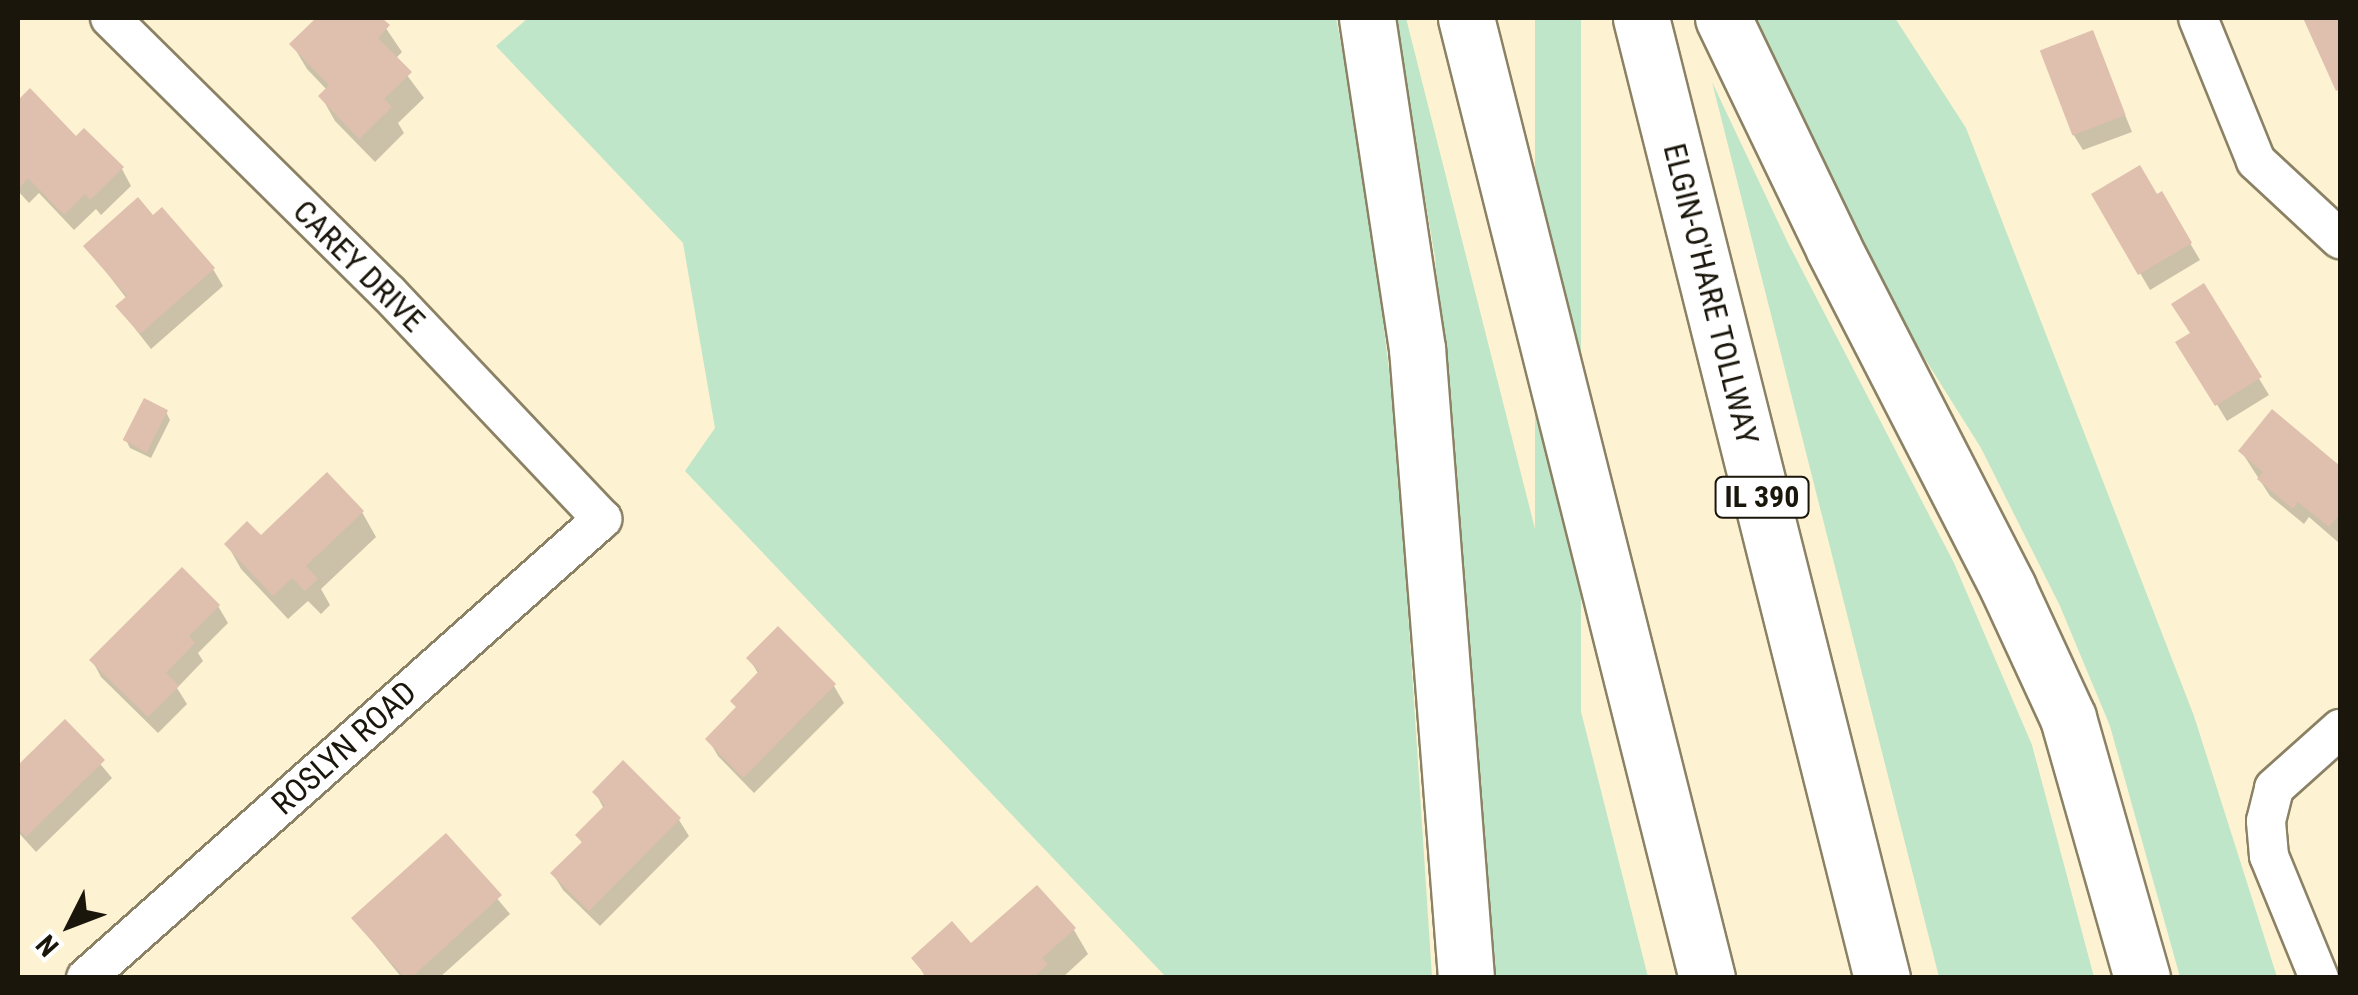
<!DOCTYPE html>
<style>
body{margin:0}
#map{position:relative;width:2358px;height:995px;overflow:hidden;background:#fdf2d2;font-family:"Roboto Condensed",sans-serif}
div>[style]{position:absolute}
.green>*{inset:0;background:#bfe6c8;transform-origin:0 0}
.shadow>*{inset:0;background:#0003}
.building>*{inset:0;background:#dfbfae;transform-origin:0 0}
.roads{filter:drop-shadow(2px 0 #8b8164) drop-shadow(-2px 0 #8b8164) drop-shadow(0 2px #8b8164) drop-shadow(0 -2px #8b8164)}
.minor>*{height:38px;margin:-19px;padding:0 19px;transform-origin:19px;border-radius:19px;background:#fff}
.highway>*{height:55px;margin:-27.5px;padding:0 27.5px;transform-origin:27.5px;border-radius:27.5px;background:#fff}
span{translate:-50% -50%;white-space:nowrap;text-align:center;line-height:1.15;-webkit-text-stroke:9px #fff;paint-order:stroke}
.shield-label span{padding:2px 8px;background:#fff;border:2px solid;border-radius:8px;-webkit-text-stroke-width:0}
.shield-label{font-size:30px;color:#1a160b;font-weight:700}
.street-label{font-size:32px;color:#1a160b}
.frame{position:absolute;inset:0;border:20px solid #1a160b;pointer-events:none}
.north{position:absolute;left:20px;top:875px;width:100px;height:100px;-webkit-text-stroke:8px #fff;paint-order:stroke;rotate:228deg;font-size:28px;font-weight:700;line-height:40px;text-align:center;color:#1a160b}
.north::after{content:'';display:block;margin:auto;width:35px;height:45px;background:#1a160b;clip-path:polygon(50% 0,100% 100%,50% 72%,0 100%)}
</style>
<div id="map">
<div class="green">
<div style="clip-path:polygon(528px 18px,1336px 18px,1363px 158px,1396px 427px,1432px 977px,1166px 977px,685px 471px,715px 428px,683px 243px,496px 46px)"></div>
<div style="clip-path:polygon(1394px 18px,1406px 18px,1648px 977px,1496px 977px,1435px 257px)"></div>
<div style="left:1535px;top:18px;width:46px;height:988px"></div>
<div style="clip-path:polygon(1755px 18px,1895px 18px,1966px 128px,2194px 716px,2277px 977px,2180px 977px,2110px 726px,2060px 606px,1981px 448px,1905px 327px,1814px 157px)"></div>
<div style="clip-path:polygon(1712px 82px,1788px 243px,1954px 563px,2032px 745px,2094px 977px,1939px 977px)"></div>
</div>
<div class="shadow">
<div style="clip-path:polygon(320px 18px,379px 18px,402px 52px,395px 59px,424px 98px,398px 123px,404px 133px,375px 162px,335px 121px,321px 96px,327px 90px,307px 69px,292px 44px)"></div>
<div style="clip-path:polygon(2306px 18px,2340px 18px,2340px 93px)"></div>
<div style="clip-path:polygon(2092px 34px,2132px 132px,2083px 150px,2073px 134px)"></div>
<div style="clip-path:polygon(30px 91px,76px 139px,122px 169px,131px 186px,101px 215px,96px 209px,74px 230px,39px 193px,29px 203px,18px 191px,18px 103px)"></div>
<div style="clip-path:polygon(2161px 194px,2200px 260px,2150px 290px,2094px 195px)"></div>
<div style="clip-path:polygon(153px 218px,213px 269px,223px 286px,151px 349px,118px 307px,127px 299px,86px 246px)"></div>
<div style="clip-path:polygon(2203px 287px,2269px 395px,2227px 421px,2179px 342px,2193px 334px)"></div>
<div style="clip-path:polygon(166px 412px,170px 420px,151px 458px,130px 448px,126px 440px)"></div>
<div style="clip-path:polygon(2272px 413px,2340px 469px,2339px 543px,2309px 517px,2304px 524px,2270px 496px,2241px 451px)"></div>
<div style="clip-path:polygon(362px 512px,376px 537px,321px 589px,330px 605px,321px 614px,308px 601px,288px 619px,241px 569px,227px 544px)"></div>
<div style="clip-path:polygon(218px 606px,228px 623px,198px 653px,203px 661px,177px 688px,187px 704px,158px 733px,101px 677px,92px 660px)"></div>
<div style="clip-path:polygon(778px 630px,834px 686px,844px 703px,754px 793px,718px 756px,708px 739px,738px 710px,759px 675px,749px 658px)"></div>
<div style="clip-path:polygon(65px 722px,112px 778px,36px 852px,18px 832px,18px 768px)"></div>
<div style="clip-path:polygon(623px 764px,679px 820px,689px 836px,600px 926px,563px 890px,553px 874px,582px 843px,578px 835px,604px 809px,595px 792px)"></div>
<div style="clip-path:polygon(446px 837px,510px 914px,439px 978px,402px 978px,354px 919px)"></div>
<div style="clip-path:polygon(1074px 930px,1088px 954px,1062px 978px,926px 978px,914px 958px)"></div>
</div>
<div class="building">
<div style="clip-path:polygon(316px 18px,382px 18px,390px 25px,378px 38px,412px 72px,384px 99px,392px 107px,359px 139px,318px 96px,329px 85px,289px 44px)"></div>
<div style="clip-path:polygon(2303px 18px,2340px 18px,2340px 89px,2336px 91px)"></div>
<div style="left:2093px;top:30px;width:91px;height:57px;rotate:69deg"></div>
<div style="clip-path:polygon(30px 88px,76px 136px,84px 128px,124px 167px,90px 200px,85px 194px,64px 215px,28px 178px,18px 189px,18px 100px)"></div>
<div style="clip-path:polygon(2140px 165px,2157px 194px,2162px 191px,2192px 243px,2138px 275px,2091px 194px)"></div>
<div style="clip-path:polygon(138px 197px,153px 215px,162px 207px,215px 268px,140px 334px,115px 306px,127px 296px,83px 246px)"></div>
<div style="clip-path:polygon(2204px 283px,2262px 377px,2215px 406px,2175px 342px,2190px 333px,2171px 304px)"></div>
<div style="left:144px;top:398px;width:27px;height:47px;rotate:27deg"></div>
<div style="clip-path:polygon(2272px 409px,2340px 466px,2340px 514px,2329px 527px,2298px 502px,2293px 509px,2257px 479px,2263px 472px,2238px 451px)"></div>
<div style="clip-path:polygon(327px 472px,364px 511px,306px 566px,318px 579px,305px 591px,292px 578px,273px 596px,224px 544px,247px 521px,261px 535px)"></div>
<div style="clip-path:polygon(182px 567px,220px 605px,189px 636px,195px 643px,166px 673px,179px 686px,148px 717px,89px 660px)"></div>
<div style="clip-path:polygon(778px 626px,836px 684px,743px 778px,705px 739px,736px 707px,730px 701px,759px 671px,746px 658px)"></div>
<div style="clip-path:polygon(65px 719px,105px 760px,26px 837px,18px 828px,18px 765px)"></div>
<div style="clip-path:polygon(623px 760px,681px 818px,589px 911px,550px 873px,582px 842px,575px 835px,605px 805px,592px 792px)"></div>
<div style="clip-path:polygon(446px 833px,502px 895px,411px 978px,405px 978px,351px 918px)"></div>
<div style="clip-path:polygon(1037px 885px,1076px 928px,1042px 958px,1048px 964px,1033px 978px,928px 978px,911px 958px,952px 921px,971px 943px)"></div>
</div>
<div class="roads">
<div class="minor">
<div style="left:2198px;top:18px;width:154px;rotate:67.9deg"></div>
<div style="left:2256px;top:161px;width:115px;rotate:42.9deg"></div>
<div style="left:86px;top:978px;width:691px;rotate:-41.65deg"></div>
<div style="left:602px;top:519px;width:311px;rotate:-133.4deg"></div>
<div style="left:388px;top:293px;width:391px;rotate:-135.3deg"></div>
<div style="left:2319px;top:978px;width:132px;rotate:-112.3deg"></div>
<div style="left:2269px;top:856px;width:35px;rotate:-95deg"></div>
<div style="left:2266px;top:821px;width:34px;rotate:-76deg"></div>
<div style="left:2274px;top:788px;width:89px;rotate:-41.8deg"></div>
</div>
<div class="highway">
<div style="left:1367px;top:18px;width:334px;rotate:81.4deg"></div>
<div style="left:1417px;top:348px;width:632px;rotate:85.55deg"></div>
<div style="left:1466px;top:18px;width:990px;rotate:75.91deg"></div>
<div style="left:1641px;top:18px;width:990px;rotate:75.91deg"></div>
<div style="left:1723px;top:18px;width:256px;rotate:64.3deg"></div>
<div style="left:1834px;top:249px;width:381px;rotate:62.8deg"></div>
<div style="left:2008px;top:588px;width:143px;rotate:65.2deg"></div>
<div style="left:2068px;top:718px;width:270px;rotate:74.1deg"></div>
</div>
</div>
<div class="shield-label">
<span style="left:1762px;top:497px">IL 390</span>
</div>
<div class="street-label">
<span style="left:359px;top:266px;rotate:45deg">CAREY DRIVE</span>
<span style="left:1711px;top:294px;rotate:76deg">ELGIN-O'HARE TOLLWAY</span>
<span style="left:344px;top:748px;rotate:-42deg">ROSLYN ROAD</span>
</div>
<div class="frame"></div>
<div class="north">N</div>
</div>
